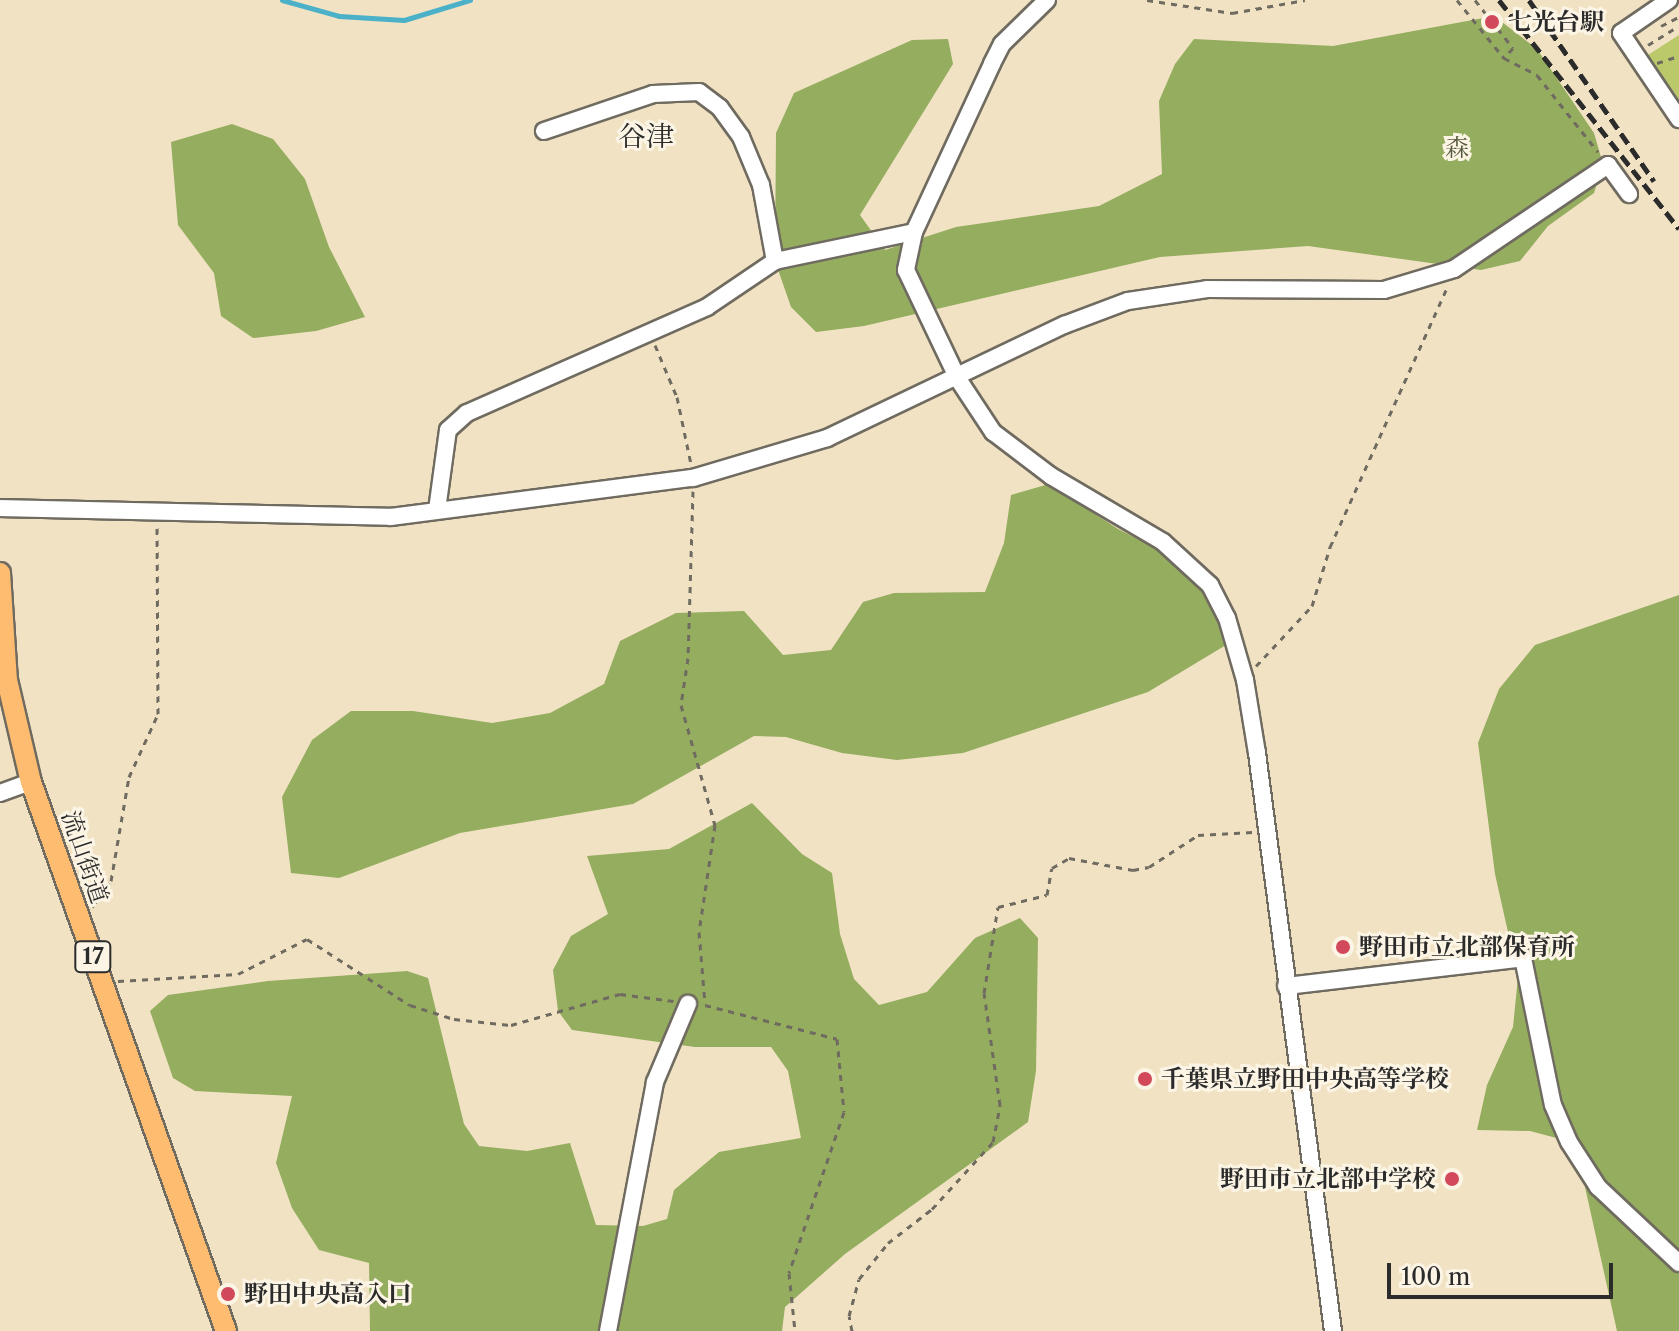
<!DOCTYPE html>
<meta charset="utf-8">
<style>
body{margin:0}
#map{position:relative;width:1679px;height:1331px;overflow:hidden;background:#f1e2c3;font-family:"Libre Caslon Text","Noto Serif JP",serif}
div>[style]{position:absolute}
.green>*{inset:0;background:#bbc96b}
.forest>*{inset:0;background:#94ad5f}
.stream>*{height:5px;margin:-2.5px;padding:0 2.5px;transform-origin:2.5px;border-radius:2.5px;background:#4ab1c9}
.path>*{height:3px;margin-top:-1.5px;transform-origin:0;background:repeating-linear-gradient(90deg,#706b60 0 6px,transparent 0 12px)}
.roads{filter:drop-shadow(2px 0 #706b60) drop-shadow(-2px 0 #706b60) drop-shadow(0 2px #706b60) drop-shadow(0 -2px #706b60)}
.minor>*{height:16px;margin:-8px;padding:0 8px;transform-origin:8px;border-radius:8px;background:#fff}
.major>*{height:20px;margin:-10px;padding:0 10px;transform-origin:10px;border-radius:10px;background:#fdbc6f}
.rail>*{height:5px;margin-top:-2.5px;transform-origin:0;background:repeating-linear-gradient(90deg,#2b2b2b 0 12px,transparent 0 18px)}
.dots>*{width:22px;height:22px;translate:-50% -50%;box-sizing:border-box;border:4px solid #fcf5e5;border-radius:50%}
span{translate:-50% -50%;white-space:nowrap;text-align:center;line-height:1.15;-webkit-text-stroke:6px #fcf5e5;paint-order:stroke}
.shield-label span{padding:2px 6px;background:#fcf5e5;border:2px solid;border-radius:6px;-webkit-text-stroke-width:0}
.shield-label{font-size:22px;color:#2b2b2b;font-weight:700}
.poi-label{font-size:24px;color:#2b2b2b;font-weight:700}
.left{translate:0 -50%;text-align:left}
.right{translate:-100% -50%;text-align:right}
.park-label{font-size:24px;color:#565a3e}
.street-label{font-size:24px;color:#2b2b2b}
.quarter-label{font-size:28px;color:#2b2b2b}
.scale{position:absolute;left:1387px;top:1263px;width:226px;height:36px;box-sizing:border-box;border:4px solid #2b2b2b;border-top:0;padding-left:10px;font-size:24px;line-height:28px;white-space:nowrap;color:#2b2b2b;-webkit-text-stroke:6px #fcf5e5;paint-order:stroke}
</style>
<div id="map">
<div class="green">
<div style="clip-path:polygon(1679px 35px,1679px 111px,1640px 60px)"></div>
</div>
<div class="forest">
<div style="clip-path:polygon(1494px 16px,1537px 49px,1594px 133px,1603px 164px,1594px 193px,1548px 226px,1520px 261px,1481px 270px,1308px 246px,1160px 257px,864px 326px,816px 332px,791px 307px,775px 261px,776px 133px,794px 93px,912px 40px,948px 39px,953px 64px,860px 215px,885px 250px,956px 227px,1099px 206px,1162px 174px,1159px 101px,1175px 64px,1194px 39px,1333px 46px)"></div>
<div style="clip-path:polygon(232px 124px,273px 139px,305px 179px,329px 247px,365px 317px,316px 331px,253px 338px,221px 316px,214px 273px,178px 225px,171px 142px)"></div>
<div style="clip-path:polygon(1049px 484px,1118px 529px,1201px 571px,1217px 589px,1226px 645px,1148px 692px,963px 753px,897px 760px,842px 753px,786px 737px,754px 736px,633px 804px,460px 833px,339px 878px,291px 873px,282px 797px,312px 740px,351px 711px,413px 711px,492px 723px,550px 713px,604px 684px,620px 641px,676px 613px,744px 611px,783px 655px,831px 650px,863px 602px,894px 593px,985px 592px,1004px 543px,1011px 495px)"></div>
<div style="clip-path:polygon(1679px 595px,1679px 1331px,1617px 1331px,1581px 1169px,1564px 1140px,1530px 1131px,1477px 1130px,1487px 1085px,1513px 1027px,1518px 977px,1495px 874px,1478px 743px,1499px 689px,1535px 645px)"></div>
<div style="clip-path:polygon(752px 803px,802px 854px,832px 873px,840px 934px,854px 979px,879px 1005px,927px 992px,975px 938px,1020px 918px,1038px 938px,1036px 1071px,1028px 1122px,845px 1254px,785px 1307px,782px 1331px,370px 1331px,369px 1263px,319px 1250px,292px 1208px,276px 1163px,292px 1096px,195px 1091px,173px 1078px,150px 1011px,168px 995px,268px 981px,407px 971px,428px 978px,464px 1124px,479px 1146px,527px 1151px,570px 1143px,596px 1225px,643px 1226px,667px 1219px,674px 1190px,719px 1152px,801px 1138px,788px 1071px,771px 1047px,695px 1047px,572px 1030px,558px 1011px,553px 970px,571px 936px,608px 914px,587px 856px,669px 849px)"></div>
</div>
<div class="stream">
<div style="left:282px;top:0;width:59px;rotate:15.7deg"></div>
<div style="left:339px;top:16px;width:65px;rotate:3.5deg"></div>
<div style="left:404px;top:20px;width:69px;rotate:-16.9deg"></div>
</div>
<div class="path">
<div style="left:1147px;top:0;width:86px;rotate:8.7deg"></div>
<div style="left:1232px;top:13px;width:74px;rotate:-10.1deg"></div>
<div style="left:1457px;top:0;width:75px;rotate:51deg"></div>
<div style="left:1504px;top:58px;width:37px;rotate:27deg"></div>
<div style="left:1537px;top:75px;width:98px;rotate:51.6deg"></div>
<div style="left:1475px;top:0;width:61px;rotate:51.6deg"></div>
<div style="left:1513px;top:48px;width:13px;rotate:132deg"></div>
<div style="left:1661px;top:26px;width:20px;rotate:-27deg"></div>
<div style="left:1648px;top:45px;width:36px;rotate:-32deg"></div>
<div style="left:1657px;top:63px;width:23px;rotate:-18deg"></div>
<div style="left:655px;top:345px;width:56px;rotate:67.1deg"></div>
<div style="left:677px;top:397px;width:68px;rotate:78.2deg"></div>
<div style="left:693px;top:491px;width:167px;rotate:91.7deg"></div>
<div style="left:688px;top:658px;width:48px;rotate:98.5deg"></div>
<div style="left:681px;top:705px;width:125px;rotate:74.2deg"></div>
<div style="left:715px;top:825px;width:108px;rotate:98.5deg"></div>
<div style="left:699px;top:932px;width:72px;rotate:85.2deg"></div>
<div style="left:1256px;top:666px;width:82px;rotate:-47deg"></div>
<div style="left:1312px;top:606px;width:62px;rotate:-73deg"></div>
<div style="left:1330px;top:547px;width:284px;rotate:-65.7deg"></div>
<div style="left:92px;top:907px;width:32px;rotate:-54deg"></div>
<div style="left:111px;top:881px;width:106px;rotate:-80.2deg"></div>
<div style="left:129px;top:777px;width:69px;rotate:-65.3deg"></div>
<div style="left:158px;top:714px;width:189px;rotate:-90.3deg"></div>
<div style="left:118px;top:981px;width:120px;rotate:-3.3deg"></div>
<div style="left:238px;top:974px;width:77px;rotate:-26.9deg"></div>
<div style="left:307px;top:939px;width:122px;rotate:32.7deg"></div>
<div style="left:410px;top:1005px;width:46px;rotate:17.7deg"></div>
<div style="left:454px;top:1019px;width:57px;rotate:6deg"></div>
<div style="left:511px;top:1025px;width:113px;rotate:-15.9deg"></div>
<div style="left:620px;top:994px;width:54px;rotate:7.4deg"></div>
<div style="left:705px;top:1005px;width:136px;rotate:14.4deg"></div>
<div style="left:837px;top:1039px;width:73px;rotate:84.5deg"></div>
<div style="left:844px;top:1112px;width:170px;rotate:108.9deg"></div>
<div style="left:789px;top:1273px;width:58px;rotate:84.1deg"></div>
<div style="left:852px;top:1331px;width:15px;rotate:-101deg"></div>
<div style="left:849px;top:1316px;width:38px;rotate:-75deg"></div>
<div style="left:859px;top:1279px;width:46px;rotate:-51.1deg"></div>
<div style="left:888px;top:1243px;width:56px;rotate:-37.7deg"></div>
<div style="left:932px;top:1209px;width:91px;rotate:-47.7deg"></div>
<div style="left:993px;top:1142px;width:38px;rotate:-79deg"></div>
<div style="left:1000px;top:1105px;width:113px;rotate:-98.1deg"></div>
<div style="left:984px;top:993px;width:87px;rotate:-80.8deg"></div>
<div style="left:998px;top:907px;width:50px;rotate:-13.8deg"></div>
<div style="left:1047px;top:895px;width:27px;rotate:-80deg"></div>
<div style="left:1052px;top:868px;width:20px;rotate:-30deg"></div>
<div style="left:1069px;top:858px;width:65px;rotate:10.6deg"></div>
<div style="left:1133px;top:870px;width:16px;rotate:-11deg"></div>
<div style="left:1149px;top:867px;width:59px;rotate:-33.1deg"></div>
<div style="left:1198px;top:835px;width:55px;rotate:-3.1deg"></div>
</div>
<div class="roads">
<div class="minor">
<div style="left:1047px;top:0;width:63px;rotate:135.6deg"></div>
<div style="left:1002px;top:44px;width:22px;rotate:117deg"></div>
<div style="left:992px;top:64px;width:185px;rotate:114.9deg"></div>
<div style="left:914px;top:232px;width:39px;rotate:102deg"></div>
<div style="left:906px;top:270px;width:121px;rotate:64.5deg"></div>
<div style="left:958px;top:379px;width:64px;rotate:56.6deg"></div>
<div style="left:993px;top:432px;width:73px;rotate:37.2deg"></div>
<div style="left:1051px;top:476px;width:130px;rotate:30.5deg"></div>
<div style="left:1163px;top:542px;width:64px;rotate:42.5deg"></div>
<div style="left:1210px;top:585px;width:37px;rotate:63deg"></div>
<div style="left:1227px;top:618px;width:65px;rotate:73.8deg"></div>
<div style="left:1245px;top:680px;width:74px;rotate:80.7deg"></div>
<div style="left:1257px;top:753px;width:583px;rotate:82.51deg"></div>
<div style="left:1669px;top:0;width:58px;rotate:145.5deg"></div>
<div style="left:1621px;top:33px;width:104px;rotate:56deg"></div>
<div style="left:544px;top:131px;width:115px;rotate:-18.7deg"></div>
<div style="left:653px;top:94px;width:46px;rotate:-2.5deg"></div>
<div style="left:699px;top:92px;width:26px;rotate:37deg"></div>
<div style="left:720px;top:108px;width:36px;rotate:54deg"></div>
<div style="left:741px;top:137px;width:52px;rotate:67.4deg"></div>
<div style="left:761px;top:185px;width:77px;rotate:79.6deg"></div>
<div style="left:0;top:508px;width:391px;rotate:1.3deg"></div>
<div style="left:391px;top:517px;width:305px;rotate:-7.4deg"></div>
<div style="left:693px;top:478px;width:140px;rotate:-16.6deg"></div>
<div style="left:827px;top:438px;width:263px;rotate:-25.5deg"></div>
<div style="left:1064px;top:325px;width:68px;rotate:-20.6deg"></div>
<div style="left:1128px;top:301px;width:80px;rotate:-8.6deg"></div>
<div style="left:1207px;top:289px;width:177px;rotate:0.3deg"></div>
<div style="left:1384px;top:290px;width:73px;rotate:-16.7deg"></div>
<div style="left:1454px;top:269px;width:186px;rotate:-34deg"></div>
<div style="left:1608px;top:165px;width:36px;rotate:54deg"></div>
<div style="left:437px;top:510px;width:81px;rotate:-82.2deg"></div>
<div style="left:448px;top:430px;width:25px;rotate:-42deg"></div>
<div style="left:467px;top:413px;width:262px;rotate:-23.8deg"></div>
<div style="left:707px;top:307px;width:82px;rotate:-34.1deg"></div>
<div style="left:775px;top:261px;width:142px;rotate:-11.8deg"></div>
<div style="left:0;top:793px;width:33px;rotate:-20deg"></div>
<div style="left:1286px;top:986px;width:239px;rotate:-6.7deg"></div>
<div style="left:1523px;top:958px;width:150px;rotate:78.5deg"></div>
<div style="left:1553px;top:1105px;width:40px;rotate:66.6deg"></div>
<div style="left:1569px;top:1142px;width:54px;rotate:57.2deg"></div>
<div style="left:1598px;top:1187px;width:111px;rotate:43.2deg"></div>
<div style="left:608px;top:1331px;width:253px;rotate:-79.3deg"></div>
<div style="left:655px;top:1082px;width:85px;rotate:-67.1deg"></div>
</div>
<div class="major">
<div style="left:0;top:573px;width:107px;rotate:86.3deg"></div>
<div style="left:7px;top:680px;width:105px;rotate:76.8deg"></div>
<div style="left:31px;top:782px;width:583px;rotate:70.45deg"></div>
</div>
</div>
<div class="rail">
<div style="left:1499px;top:0;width:291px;rotate:51.8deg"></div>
<div style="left:1529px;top:0;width:220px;rotate:55.4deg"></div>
</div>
<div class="dots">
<div style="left:1492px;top:22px;background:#d1495b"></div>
<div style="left:1343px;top:947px;background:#d1495b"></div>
<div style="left:1145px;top:1079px;background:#d1495b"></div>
<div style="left:1452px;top:1179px;background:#d1495b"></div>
<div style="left:228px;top:1294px;background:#d1495b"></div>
</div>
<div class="shield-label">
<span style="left:93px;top:957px">17</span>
</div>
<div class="poi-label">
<span class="left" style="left:1508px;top:22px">七光台駅</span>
<span class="left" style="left:1359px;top:947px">野田市立北部保育所</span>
<span class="left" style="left:1161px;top:1079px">千葉県立野田中央高等学校</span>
<span class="right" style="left:1436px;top:1179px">野田市立北部中学校</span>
<span class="left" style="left:244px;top:1294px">野田中央高入口</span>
</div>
<div class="park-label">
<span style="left:1457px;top:148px">森</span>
</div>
<div class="street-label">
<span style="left:85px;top:857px;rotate:71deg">流山街道</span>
</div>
<div class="quarter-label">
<span style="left:646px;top:136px">谷津</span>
</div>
<div class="scale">100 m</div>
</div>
